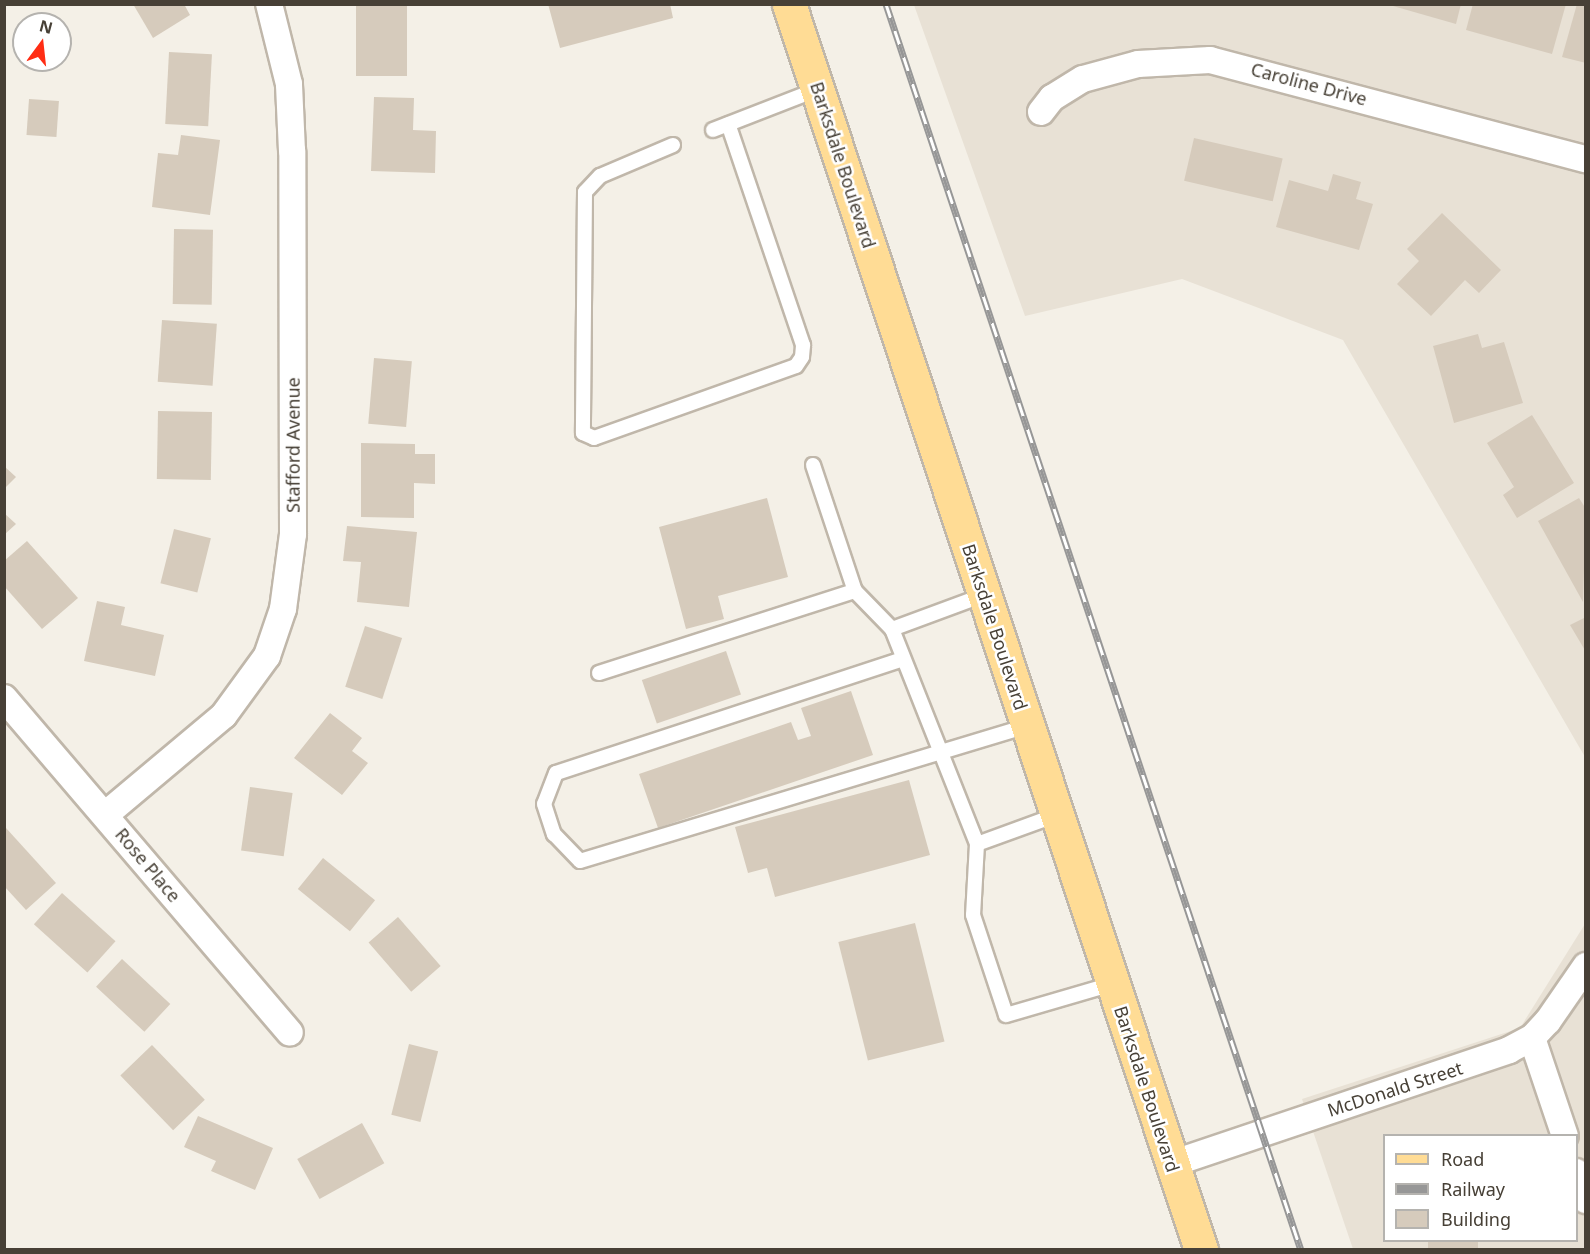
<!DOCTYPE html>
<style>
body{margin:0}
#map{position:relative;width:1590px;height:1254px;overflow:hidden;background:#f4f0e7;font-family:"Noto Sans",sans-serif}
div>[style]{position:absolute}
.residential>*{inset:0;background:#e8e1d5}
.building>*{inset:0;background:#d6cbbc;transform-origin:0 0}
.roads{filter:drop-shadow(2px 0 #c0b7aa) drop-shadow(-2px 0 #c0b7aa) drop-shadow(0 2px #c0b7aa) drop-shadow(0 -2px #c0b7aa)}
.lane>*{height:14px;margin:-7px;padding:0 7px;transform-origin:7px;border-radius:7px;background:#fff}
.street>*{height:26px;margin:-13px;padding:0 13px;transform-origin:13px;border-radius:13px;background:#fff}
.primary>*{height:33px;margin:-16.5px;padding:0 16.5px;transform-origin:16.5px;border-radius:16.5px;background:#ffdc95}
.rail>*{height:7px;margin-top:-3.5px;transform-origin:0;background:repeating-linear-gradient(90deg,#fff 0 14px,#979797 0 28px);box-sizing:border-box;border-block:2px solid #979797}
span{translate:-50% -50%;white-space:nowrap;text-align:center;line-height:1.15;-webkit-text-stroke:5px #fff;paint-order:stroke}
.street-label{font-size:18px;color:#474036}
.frame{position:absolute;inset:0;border:6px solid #474036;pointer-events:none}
.legend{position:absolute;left:1383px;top:1134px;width:195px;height:108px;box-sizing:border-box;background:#fff;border:2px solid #b5b3af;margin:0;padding:8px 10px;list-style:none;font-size:18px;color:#474036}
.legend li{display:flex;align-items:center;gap:12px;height:30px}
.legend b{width:30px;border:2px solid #b5b3af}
.north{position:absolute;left:12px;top:12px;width:60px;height:60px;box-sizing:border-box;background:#fff;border:2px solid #b5b3af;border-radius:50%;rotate:15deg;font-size:16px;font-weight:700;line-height:24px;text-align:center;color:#474036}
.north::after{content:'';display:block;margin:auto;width:21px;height:27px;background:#ff2d14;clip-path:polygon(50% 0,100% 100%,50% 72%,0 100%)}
</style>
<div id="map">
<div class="residential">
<div style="clip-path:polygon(914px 5px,1585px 5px,1585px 757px,1343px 340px,1182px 279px,1025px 316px)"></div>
<div style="clip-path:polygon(evenodd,1585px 924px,1585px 1249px,1353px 1249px,1302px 1099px,1520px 1028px,1585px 924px,1384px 1136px,1576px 1136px,1576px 1240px,1384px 1240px,1384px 1136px)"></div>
</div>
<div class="building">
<div style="clip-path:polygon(133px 4px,184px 4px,190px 15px,153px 38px)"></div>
<div style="clip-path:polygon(548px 4px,670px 4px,673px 18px,560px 48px)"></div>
<div style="clip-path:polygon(1386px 4px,1461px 4px,1456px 24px)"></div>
<div style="clip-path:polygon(1473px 4px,1566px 4px,1552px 54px,1466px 30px)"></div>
<div style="clip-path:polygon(1577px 4px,1586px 4px,1586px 63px,1562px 57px)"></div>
<div style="left:407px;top:6px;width:70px;height:51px;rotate:90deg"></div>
<div style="left:169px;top:52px;width:43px;height:72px;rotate:3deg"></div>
<div style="clip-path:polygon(374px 97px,414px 98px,413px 130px,436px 131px,435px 173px,371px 171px)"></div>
<div style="left:29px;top:99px;width:30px;height:36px;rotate:4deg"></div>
<div style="clip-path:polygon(181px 135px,220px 140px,210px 215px,152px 207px,158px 153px,178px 155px)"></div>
<div style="left:1194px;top:138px;width:91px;height:44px;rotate:13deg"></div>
<div style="clip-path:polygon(1333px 174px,1361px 182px,1356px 199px,1373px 204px,1359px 250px,1276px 227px,1289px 180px,1328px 191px)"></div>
<div style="clip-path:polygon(1442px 213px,1501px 270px,1479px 293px,1465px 280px,1431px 316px,1397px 284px,1419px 261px,1407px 249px)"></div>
<div style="left:174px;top:229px;width:39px;height:75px;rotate:1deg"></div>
<div style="left:162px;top:320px;width:55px;height:62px;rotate:4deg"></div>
<div style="clip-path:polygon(1478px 334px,1482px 348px,1504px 342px,1523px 403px,1454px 423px,1433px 346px)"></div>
<div style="left:374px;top:358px;width:38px;height:66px;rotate:5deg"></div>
<div style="left:158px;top:411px;width:54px;height:68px;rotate:1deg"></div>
<div style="clip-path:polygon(1532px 415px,1574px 483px,1517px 518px,1503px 495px,1514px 487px,1487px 443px)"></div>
<div style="clip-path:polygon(361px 443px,415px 444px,415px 454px,435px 454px,435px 484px,414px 483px,414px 518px,361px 517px)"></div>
<div style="clip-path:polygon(4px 466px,16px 477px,4px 489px)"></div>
<div style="clip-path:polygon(767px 498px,788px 577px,718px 596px,724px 619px,686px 629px,659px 527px)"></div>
<div style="clip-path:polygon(1579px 498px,1586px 509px,1583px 602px,1538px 521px)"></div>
<div style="clip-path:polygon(4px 513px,16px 524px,4px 535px)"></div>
<div style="clip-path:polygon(347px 526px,417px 532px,409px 607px,357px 602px,361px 562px,343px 561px)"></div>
<div style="left:174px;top:529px;width:38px;height:56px;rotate:14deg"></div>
<div style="clip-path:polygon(27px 541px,78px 598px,42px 629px,4px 586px,4px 561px)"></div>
<div style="clip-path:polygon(97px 601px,125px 607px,121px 625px,164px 635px,155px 676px,84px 661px)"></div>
<div style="clip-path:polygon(1586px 617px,1586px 652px,1570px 625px)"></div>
<div style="left:365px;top:626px;width:39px;height:64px;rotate:18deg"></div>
<div style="left:726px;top:651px;width:46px;height:89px;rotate:71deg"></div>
<div style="clip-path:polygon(851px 691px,873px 755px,658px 828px,639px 774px,791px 722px,798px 740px,811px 736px,801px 708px)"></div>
<div style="clip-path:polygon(330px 713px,362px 738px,352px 751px,368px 763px,342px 795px,294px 758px)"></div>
<div style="clip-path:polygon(909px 780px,930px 855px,775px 897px,767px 868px,748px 873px,735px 827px)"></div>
<div style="left:250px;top:787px;width:43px;height:64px;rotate:8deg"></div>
<div style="clip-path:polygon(6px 828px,56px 883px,26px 910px,4px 886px)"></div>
<div style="left:323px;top:858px;width:67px;height:40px;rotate:39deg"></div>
<div style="left:62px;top:893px;width:72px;height:42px;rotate:42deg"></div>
<div style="left:398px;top:917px;width:65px;height:39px;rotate:49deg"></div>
<div style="left:915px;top:923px;width:122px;height:79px;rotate:76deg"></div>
<div style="left:122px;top:959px;width:66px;height:38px;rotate:43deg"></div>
<div style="left:409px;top:1044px;width:30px;height:73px;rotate:14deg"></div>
<div style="left:152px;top:1045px;width:76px;height:44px;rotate:46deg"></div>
<div style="clip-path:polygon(198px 1116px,273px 1148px,255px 1190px,211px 1171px,216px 1161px,184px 1147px)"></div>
<div style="left:362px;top:1123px;width:46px;height:74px;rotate:61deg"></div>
<div style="left:1428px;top:1240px;width:50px;height:10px"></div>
</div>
<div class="roads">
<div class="lane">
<div style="left:713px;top:130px;width:113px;rotate:-21.3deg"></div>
<div style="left:673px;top:145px;width:79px;rotate:157deg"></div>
<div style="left:600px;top:176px;width:22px;rotate:133deg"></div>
<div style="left:585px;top:192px;width:241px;rotate:90.5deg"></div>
<div style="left:583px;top:433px;width:12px;rotate:24deg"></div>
<div style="left:594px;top:438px;width:214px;rotate:-19.6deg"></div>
<div style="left:796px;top:366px;width:11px;rotate:-56deg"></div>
<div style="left:802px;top:357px;width:12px;rotate:-85deg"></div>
<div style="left:803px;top:345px;width:233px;rotate:-108.7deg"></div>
<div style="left:813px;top:465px;width:133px;rotate:71.6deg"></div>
<div style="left:855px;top:591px;width:53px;rotate:45.8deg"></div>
<div style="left:892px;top:629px;width:231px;rotate:68.4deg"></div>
<div style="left:892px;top:629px;width:98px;rotate:-20.3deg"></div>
<div style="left:903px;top:659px;width:365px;rotate:161.8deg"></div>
<div style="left:556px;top:773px;width:33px;rotate:111deg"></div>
<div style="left:544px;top:804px;width:32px;rotate:72deg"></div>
<div style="left:554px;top:834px;width:37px;rotate:46deg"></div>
<div style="left:580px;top:861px;width:468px;rotate:-16.8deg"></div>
<div style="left:599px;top:673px;width:269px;rotate:-17.8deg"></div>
<div style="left:1054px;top:816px;width:82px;rotate:160deg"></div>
<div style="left:977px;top:844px;width:71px;rotate:93.2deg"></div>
<div style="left:973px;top:915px;width:105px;rotate:71.7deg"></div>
<div style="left:1006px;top:1015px;width:110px;rotate:-16.3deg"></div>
</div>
<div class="street">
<div style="left:1041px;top:112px;width:18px;rotate:-52deg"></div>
<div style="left:1052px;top:98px;width:36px;rotate:-32deg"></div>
<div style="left:1083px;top:79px;width:57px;rotate:-15.3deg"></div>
<div style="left:1138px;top:64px;width:72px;rotate:-3.2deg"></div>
<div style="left:1210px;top:60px;width:389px;rotate:14.8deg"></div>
<div style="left:4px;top:698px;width:440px;rotate:49.5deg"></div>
<div style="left:105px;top:815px;width:155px;rotate:-40deg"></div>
<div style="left:224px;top:715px;width:73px;rotate:-53.9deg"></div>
<div style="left:267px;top:656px;width:50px;rotate:-71.2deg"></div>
<div style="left:283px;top:609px;width:76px;rotate:-82.4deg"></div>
<div style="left:293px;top:534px;width:383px;rotate:-90.1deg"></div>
<div style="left:292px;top:151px;width:67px;rotate:-92.6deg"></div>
<div style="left:289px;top:84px;width:82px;rotate:-104deg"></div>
<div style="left:1532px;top:1038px;width:103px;rotate:71.4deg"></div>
<div style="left:1171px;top:1164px;width:357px;rotate:-18.6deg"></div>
<div style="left:1509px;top:1050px;width:26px;rotate:-28deg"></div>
<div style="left:1532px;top:1038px;width:23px;rotate:-47deg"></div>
<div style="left:1548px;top:1021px;width:67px;rotate:-55.4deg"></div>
<div style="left:1576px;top:1172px;width:30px;rotate:70deg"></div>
</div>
<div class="primary">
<div style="left:789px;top:4px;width:1312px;rotate:71.7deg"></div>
</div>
</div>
<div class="rail">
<div style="left:886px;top:4px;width:1313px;rotate:71.58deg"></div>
</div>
<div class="street-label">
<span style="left:1309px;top:84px;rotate:15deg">Caroline Drive</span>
<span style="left:843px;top:165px;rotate:72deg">Barksdale Boulevard</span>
<span style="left:293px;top:445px;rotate:-90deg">Stafford Avenue</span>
<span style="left:995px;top:627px;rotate:72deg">Barksdale Boulevard</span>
<span style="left:148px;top:865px;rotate:50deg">Rose Place</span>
<span style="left:1147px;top:1089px;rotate:72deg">Barksdale Boulevard</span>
<span style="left:1395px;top:1089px;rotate:-18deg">McDonald Street</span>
</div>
<div class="frame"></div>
<ul class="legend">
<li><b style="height:8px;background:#ffdc95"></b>Road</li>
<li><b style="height:8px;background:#979797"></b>Railway</li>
<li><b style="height:16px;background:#d6cbbc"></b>Building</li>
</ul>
<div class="north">N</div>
</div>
